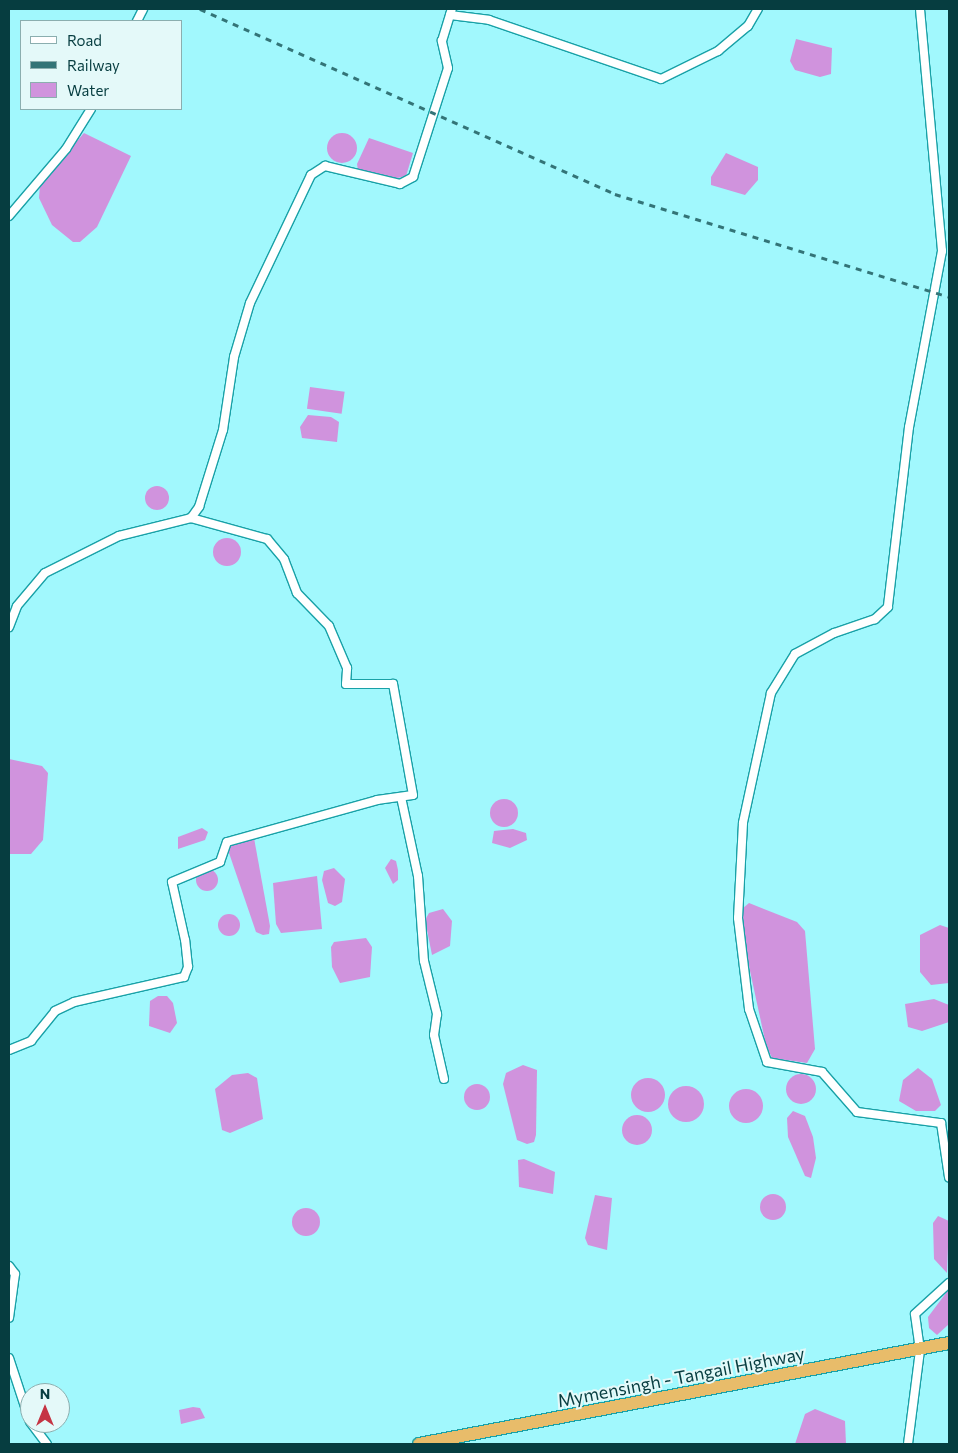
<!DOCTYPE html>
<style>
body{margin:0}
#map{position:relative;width:958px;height:1453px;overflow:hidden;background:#a1f8fd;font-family:Commissioner,sans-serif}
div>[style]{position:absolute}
.water>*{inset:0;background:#d093dd;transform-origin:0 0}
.round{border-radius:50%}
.roads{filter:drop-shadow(1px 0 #19a1a7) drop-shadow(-1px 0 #19a1a7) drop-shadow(0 1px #19a1a7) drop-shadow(0 -1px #19a1a7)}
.minor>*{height:8px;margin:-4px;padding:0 4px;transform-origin:4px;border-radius:4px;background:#fff}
.trunk>*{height:12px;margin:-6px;padding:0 6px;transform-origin:6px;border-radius:6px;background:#e8bc6a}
.rail>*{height:2.5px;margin-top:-1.25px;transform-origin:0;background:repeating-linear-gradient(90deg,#337477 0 6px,transparent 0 12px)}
span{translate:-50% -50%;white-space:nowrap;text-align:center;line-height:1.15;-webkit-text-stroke:4px #e4f9f9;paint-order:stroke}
.street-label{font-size:18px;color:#063d40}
.frame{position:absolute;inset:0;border:10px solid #063d40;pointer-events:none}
.legend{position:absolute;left:20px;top:20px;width:162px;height:90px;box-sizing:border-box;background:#e4f9f9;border:1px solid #8baeaf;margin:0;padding:6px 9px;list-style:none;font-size:15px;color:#063d40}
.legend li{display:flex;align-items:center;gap:10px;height:25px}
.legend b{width:25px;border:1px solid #8baeaf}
.north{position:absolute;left:20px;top:1383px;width:50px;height:50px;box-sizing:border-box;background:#e4f9f9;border:1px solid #8baeaf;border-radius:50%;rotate:0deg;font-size:14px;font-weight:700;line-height:20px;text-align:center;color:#063d40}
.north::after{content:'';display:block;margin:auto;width:18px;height:22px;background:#c53544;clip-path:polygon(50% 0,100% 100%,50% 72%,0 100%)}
</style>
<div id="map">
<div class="water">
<div style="clip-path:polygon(796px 39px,832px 48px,831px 74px,820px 77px,795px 70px,790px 61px)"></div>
<div class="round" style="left:327px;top:133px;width:30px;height:30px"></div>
<div style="clip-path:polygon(84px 133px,131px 156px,97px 227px,80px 242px,73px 242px,52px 225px,39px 198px,40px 184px)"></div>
<div style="clip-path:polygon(369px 138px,413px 153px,406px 176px,389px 180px,358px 170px,357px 164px)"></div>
<div style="clip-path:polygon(726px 153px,758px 167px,758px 180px,745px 195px,711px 185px,711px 177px)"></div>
<div style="left:310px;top:387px;width:35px;height:22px;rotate:8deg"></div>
<div style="clip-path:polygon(308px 415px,331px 417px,339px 422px,337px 442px,302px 438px,300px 427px)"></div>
<div class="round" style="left:145px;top:486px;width:24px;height:24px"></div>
<div class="round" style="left:213px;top:538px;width:28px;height:28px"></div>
<div style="clip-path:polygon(9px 759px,42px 766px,48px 773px,43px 840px,31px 854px,9px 854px)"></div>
<div class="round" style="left:490px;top:799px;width:28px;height:28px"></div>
<div style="clip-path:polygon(202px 828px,208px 832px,205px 840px,178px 849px,178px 837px)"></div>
<div style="clip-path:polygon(513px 829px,526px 833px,527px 840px,510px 848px,492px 843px,494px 831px)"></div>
<div style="clip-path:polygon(254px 838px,270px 926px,269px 934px,263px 935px,256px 932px,228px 850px,230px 845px)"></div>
<div style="clip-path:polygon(391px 859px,396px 861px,398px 870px,398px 880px,393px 884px,385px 868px)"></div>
<div style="clip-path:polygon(334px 868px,345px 879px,342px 902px,335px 906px,328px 903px,322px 880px,324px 871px)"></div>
<div class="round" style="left:196px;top:869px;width:22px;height:22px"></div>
<div style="clip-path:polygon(317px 876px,322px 929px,281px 933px,276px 924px,273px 883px)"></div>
<div style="clip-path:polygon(749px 903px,797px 922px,805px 931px,815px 1049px,807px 1063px,772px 1058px,766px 1045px,747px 957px,742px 909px)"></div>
<div style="clip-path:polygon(443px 909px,452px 921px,450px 946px,432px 955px,425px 920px,429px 913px)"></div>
<div class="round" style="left:218px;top:914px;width:22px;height:22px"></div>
<div style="clip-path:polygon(940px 925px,949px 928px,949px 983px,931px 985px,920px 972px,920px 935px)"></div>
<div style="clip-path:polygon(366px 938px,372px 947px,370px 977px,340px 983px,332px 967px,331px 947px,334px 942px)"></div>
<div style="clip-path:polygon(158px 996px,167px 996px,173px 1003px,177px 1023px,170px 1033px,149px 1026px,150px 1001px)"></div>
<div style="clip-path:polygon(934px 999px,949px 1005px,949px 1022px,922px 1031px,908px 1027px,905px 1004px)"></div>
<div style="clip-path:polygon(523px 1065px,537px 1070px,536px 1135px,534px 1142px,527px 1144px,517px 1140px,503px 1084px,506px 1073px)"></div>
<div style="clip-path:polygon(918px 1068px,932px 1079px,941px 1105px,935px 1111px,916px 1111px,899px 1101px,903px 1080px)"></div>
<div style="clip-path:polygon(248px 1073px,257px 1078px,263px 1119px,230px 1133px,222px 1130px,215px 1089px,232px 1075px)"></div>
<div class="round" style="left:786px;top:1074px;width:30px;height:30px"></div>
<div class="round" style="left:631px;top:1078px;width:34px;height:34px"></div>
<div class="round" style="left:464px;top:1084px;width:26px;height:26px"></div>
<div class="round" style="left:668px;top:1086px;width:36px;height:36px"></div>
<div class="round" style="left:729px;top:1089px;width:34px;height:34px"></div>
<div style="clip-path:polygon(793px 1111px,805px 1116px,813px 1137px,816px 1158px,811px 1178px,805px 1176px,788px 1137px,787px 1118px)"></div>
<div class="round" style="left:622px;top:1115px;width:30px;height:30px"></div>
<div style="clip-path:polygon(524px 1159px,555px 1172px,553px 1194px,519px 1187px,518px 1160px)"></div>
<div class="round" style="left:760px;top:1194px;width:26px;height:26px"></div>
<div style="clip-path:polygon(595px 1195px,612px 1198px,607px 1250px,588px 1245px,585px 1238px)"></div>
<div class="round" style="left:292px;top:1208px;width:28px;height:28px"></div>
<div style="clip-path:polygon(938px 1216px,949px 1221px,947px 1273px,934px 1259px,933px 1223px)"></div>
<div style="clip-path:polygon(949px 1289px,949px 1324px,937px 1335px,929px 1328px,928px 1317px)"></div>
<div style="clip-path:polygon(193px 1407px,200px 1408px,205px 1418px,181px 1424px,179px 1410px)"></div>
<div style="clip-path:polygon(815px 1409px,845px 1421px,846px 1444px,795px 1444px,805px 1414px)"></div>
</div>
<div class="roads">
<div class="minor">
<div style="left:920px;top:9px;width:243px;rotate:84.8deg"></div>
<div style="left:942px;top:251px;width:179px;rotate:100.6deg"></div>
<div style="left:909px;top:427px;width:181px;rotate:96.7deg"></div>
<div style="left:888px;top:607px;width:18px;rotate:137deg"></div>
<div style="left:875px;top:619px;width:43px;rotate:161.1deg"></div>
<div style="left:834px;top:633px;width:44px;rotate:151.7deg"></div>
<div style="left:795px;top:654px;width:46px;rotate:121.6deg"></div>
<div style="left:771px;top:693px;width:133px;rotate:102.2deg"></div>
<div style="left:743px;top:823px;width:95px;rotate:93deg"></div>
<div style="left:738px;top:918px;width:92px;rotate:83.1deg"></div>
<div style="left:749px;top:1009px;width:56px;rotate:71.2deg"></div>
<div style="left:767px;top:1062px;width:56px;rotate:10.3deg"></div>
<div style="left:822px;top:1072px;width:53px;rotate:48.8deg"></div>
<div style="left:857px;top:1112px;width:85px;rotate:7.5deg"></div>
<div style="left:941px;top:1123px;width:55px;rotate:81.6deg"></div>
<div style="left:450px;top:15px;width:39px;rotate:7deg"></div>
<div style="left:489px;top:20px;width:182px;rotate:18.9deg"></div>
<div style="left:661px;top:79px;width:64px;rotate:-26.2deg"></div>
<div style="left:718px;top:51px;width:39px;rotate:-40deg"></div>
<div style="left:748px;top:26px;width:20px;rotate:-60deg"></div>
<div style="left:137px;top:21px;width:13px;rotate:-63deg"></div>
<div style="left:9px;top:216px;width:88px;rotate:-49.6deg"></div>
<div style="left:66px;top:149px;width:47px;rotate:-58deg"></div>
<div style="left:9px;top:627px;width:22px;rotate:-69deg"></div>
<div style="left:17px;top:606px;width:43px;rotate:-49.7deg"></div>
<div style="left:45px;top:573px;width:83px;rotate:-26.6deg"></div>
<div style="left:119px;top:536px;width:74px;rotate:-14deg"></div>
<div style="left:191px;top:518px;width:14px;rotate:-54deg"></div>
<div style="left:199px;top:507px;width:81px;rotate:-72.7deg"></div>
<div style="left:223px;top:430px;width:74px;rotate:-81.4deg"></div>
<div style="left:234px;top:357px;width:56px;rotate:-73.5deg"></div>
<div style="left:250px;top:303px;width:142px;rotate:-64.5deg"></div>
<div style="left:311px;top:175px;width:17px;rotate:-33deg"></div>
<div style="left:325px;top:166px;width:77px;rotate:13.5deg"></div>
<div style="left:400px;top:184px;width:15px;rotate:-28deg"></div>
<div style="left:413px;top:177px;width:114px;rotate:-72.2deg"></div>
<div style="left:448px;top:68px;width:28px;rotate:-103deg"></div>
<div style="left:442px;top:41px;width:34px;rotate:-73deg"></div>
<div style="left:401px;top:797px;width:81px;rotate:77.9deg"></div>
<div style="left:418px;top:876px;width:85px;rotate:86deg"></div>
<div style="left:424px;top:961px;width:55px;rotate:76.2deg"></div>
<div style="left:437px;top:1014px;width:21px;rotate:98deg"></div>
<div style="left:434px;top:1035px;width:45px;rotate:77.2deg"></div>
<div style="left:9px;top:1050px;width:24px;rotate:-22deg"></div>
<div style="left:31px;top:1041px;width:38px;rotate:-51deg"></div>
<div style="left:55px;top:1011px;width:21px;rotate:-25deg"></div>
<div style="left:74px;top:1002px;width:113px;rotate:-12.8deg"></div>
<div style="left:184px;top:977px;width:11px;rotate:-68deg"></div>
<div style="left:188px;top:967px;width:27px;rotate:-96deg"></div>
<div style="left:185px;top:940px;width:59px;rotate:-102.6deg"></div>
<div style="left:172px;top:882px;width:52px;rotate:-22.6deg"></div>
<div style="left:220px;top:862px;width:21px;rotate:-71deg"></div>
<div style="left:227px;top:842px;width:156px;rotate:-15.6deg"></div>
<div style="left:377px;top:800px;width:36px;rotate:-8deg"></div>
<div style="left:413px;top:795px;width:113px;rotate:-100.2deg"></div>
<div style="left:393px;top:684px;width:47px;rotate:180deg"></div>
<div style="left:346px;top:684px;width:16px;rotate:-86deg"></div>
<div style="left:347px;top:668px;width:46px;rotate:-113.2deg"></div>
<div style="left:329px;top:626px;width:46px;rotate:-134.1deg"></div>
<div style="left:297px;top:593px;width:36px;rotate:-111deg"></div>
<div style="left:284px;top:559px;width:26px;rotate:-130deg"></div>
<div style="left:267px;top:539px;width:79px;rotate:-164.6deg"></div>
<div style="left:9px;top:1266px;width:10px;rotate:53deg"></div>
<div style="left:15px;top:1274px;width:44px;rotate:97.8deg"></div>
<div style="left:9px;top:1358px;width:67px;rotate:71.8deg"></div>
<div style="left:31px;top:1423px;width:26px;rotate:53deg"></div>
<div style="left:908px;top:1444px;width:95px;rotate:-82.7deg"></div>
<div style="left:920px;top:1350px;width:36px;rotate:-98deg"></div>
<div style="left:915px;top:1314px;width:46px;rotate:-42.4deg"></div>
</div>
<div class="trunk">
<div style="left:419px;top:1444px;width:540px;rotate:-10.79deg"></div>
</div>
</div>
<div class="rail">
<div style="left:200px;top:9px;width:454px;rotate:24deg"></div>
<div style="left:615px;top:194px;width:350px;rotate:17.1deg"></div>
</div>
<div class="street-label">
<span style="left:681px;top:1377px;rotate:-11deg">Mymensingh - Tangail Highway</span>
</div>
<div class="frame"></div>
<ul class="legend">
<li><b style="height:6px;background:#fff"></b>Road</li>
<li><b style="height:6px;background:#337477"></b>Railway</li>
<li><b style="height:14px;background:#d093dd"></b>Water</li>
</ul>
<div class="north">N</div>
</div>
